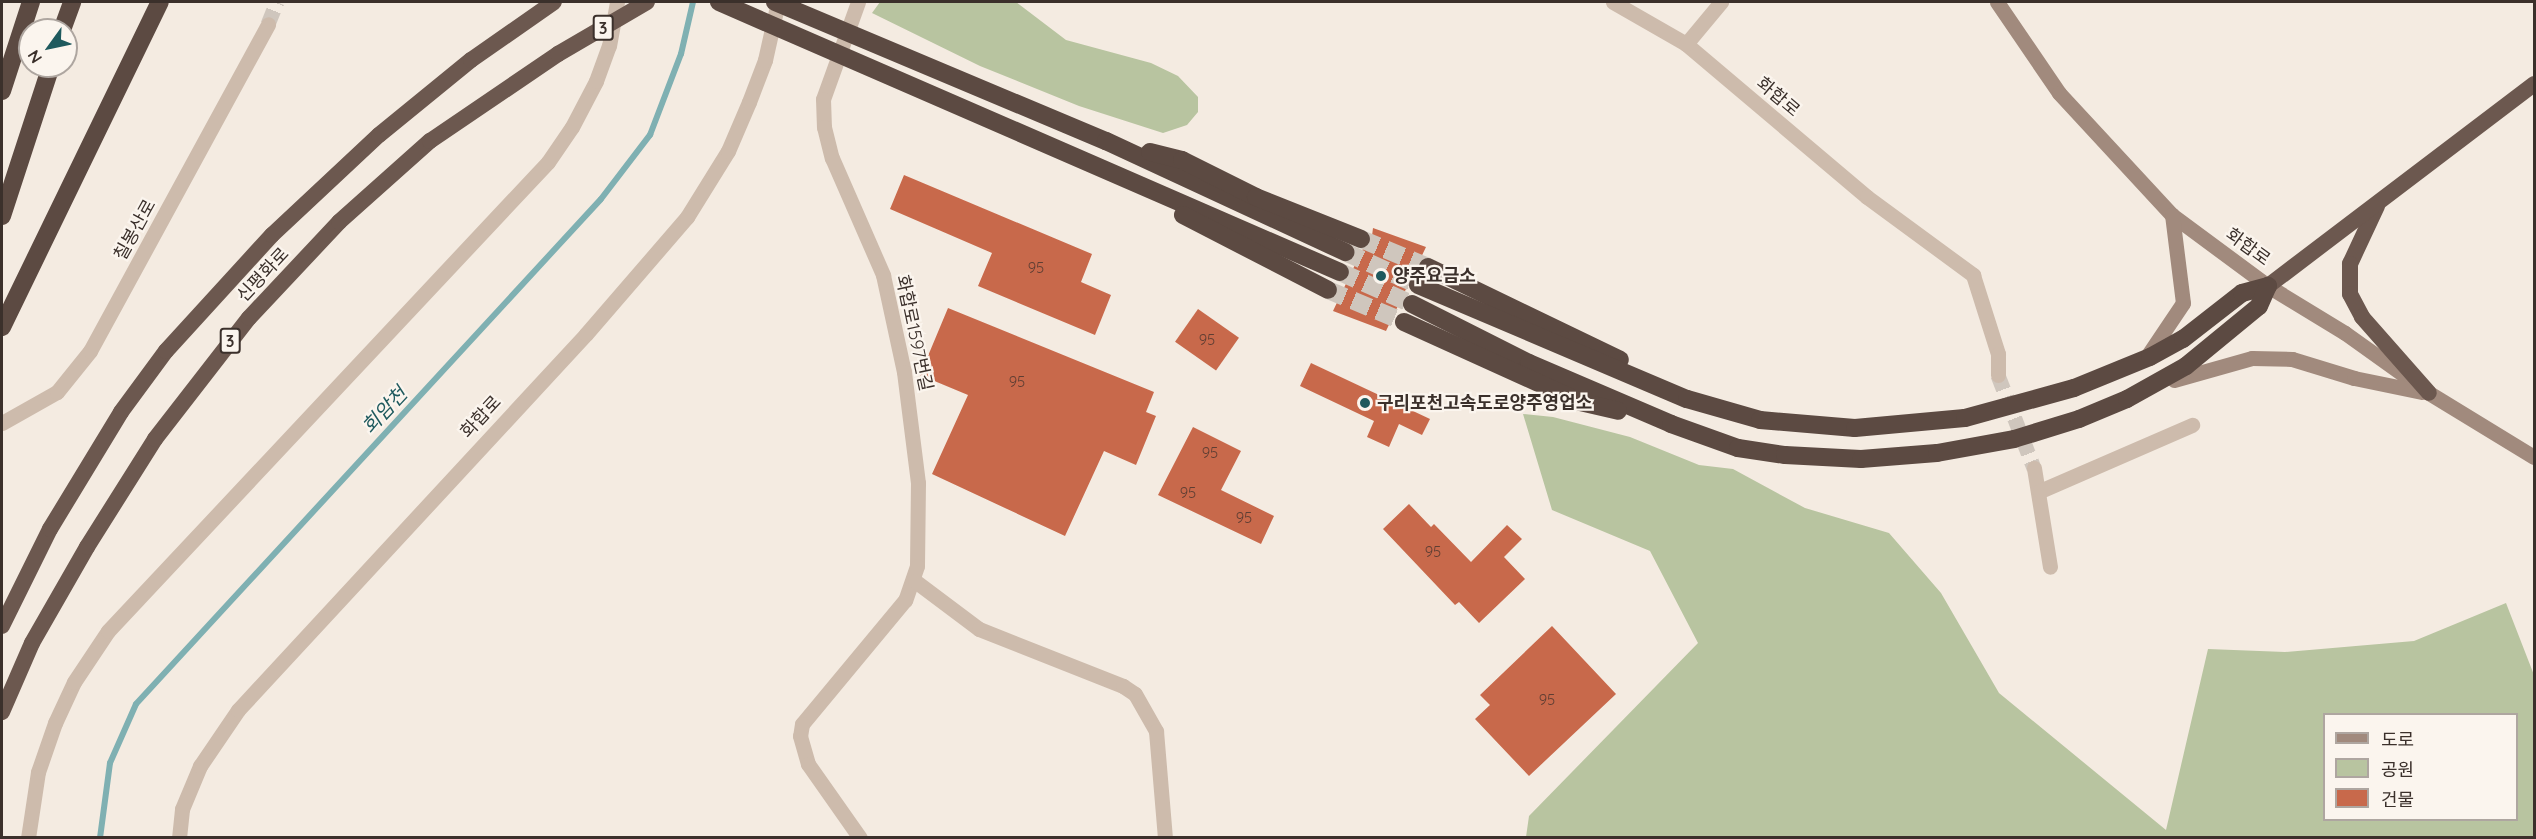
<!DOCTYPE html>
<meta charset="utf-8">
<style>
body{margin:0}
#map{position:relative;width:2536px;height:839px;overflow:hidden;background:#f4ebe1;font-family:Quicksand,"Noto Sans KR",sans-serif}
div>[style]{position:absolute}
.green>*{inset:0;background:#b8c4a0}
.stream>*{height:6px;margin:-3px;padding:0 3px;transform-origin:3px;border-radius:3px;background:#7fb0b2}
.building>*{inset:0;background:#c8694b;transform-origin:0 0}
.minor-tunnel>*{height:15px;margin-top:-7.5px;transform-origin:0;background:repeating-linear-gradient(90deg,#cfc6bd 0 15px,transparent 0 23px)}
.motorway-tunnel>*{height:18px;margin-top:-9px;transform-origin:0;background:repeating-linear-gradient(90deg,#cfc6bd 0 18px,transparent 0 27px)}
.minor>*{height:15px;margin:-7.5px;padding:0 7.5px;transform-origin:7.5px;border-radius:7.5px;background:#cdbbac}
.secondary>*{height:15px;margin:-7.5px;padding:0 7.5px;transform-origin:7.5px;border-radius:7.5px;background:#a18a7d}
.trunk>*{height:16px;margin:-8px;padding:0 8px;transform-origin:8px;border-radius:8px;background:#6c584f}
.motorway>*{height:18px;margin:-9px;padding:0 9px;transform-origin:9px;border-radius:9px;background:#5c4a42}
.dots>*{width:16px;height:16px;translate:-50% -50%;box-sizing:border-box;border:3px solid #fbf5ee;border-radius:50%}
span{translate:-50% -50%;white-space:nowrap;text-align:center;line-height:1.15;-webkit-text-stroke:4.5px #fbf5ee;paint-order:stroke}
.number-label{font-size:15px;color:#5e3e33}
.number-label span{-webkit-text-stroke-width:0}
.shield-label span{padding:2px 4px;background:#fbf5ee;border:2px solid;border-radius:4px;-webkit-text-stroke-width:0}
.shield-label{font-size:16px;color:#3b302b;font-weight:700}
.street-label{font-size:18px;color:#3b302b}
.poi-label{font-size:18px;color:#3b302b;font-weight:700}
.left{translate:0 -50%;text-align:left}
.water-label{font-size:20px;color:#1f5a5e;font-style:italic}
.frame{position:absolute;inset:0;border:3px solid #3b302b;pointer-events:none}
.legend{position:absolute;left:2323px;top:713px;width:195px;height:108px;box-sizing:border-box;background:#fbf5ee;border:2px solid #aea6a0;margin:0;padding:8px 10px;list-style:none;font-size:18px;color:#3b302b}
.legend li{display:flex;align-items:center;gap:12px;height:30px}
.legend b{width:30px;border:2px solid #aea6a0}
.north{position:absolute;left:18px;top:18px;width:60px;height:60px;box-sizing:border-box;background:#fbf5ee;border:2px solid #aea6a0;border-radius:50%;rotate:237deg;font-size:16px;font-weight:700;line-height:24px;text-align:center;color:#3b302b}
.north::after{content:'';display:block;margin:auto;width:21px;height:27px;background:#1f5a5e;clip-path:polygon(50% 0,100% 100%,50% 72%,0 100%)}
</style>
<div id="map">
<div class="green">
<div style="clip-path:polygon(880px 2px,1016px 2px,1066px 40px,1151px 63px,1178px 76px,1198px 97px,1198px 112px,1187px 125px,1163px 133px,1079px 106px,980px 66px,872px 13px)"></div>
<div style="clip-path:polygon(evenodd,1523px 414px,1553px 417px,1630px 437px,1699px 465px,1733px 469px,1805px 508px,1889px 533px,1941px 593px,1999px 693px,2166px 830px,2208px 649px,2285px 652px,2414px 641px,2506px 603px,2534px 675px,2534px 837px,1526px 837px,1529px 816px,1698px 643px,1650px 551px,1552px 510px,1523px 414px,2324px 714px,2516px 714px,2516px 820px,2324px 820px,2324px 714px)"></div>
</div>
<div class="stream">
<div style="left:100px;top:838px;width:76px;rotate:-82.4deg"></div>
<div style="left:110px;top:763px;width:64px;rotate:-66.2deg"></div>
<div style="left:136px;top:704px;width:686px;rotate:-47.36deg"></div>
<div style="left:601px;top:199px;width:81px;rotate:-52.6deg"></div>
<div style="left:650px;top:135px;width:87px;rotate:-69.1deg"></div>
<div style="left:681px;top:54px;width:53px;rotate:-77deg"></div>
</div>
<div class="building">
<div style="clip-path:polygon(904px 175px,1092px 254px,1081px 282px,1111px 295px,1095px 335px,978px 286px,992px 253px,890px 209px)"></div>
<div style="clip-path:polygon(1373px 228px,1426px 247px,1386px 331px,1333px 311px,1362px 250px,1371px 244px)"></div>
<div style="clip-path:polygon(948px 308px,1154px 392px,1146px 412px,1156px 416px,1136px 465px,1104px 451px,1065px 536px,932px 474px,968px 395px,920px 375px)"></div>
<div style="left:1198px;top:309px;width:50px;height:40px;rotate:35deg"></div>
<div style="clip-path:polygon(1311px 363px,1430px 419px,1422px 435px,1399px 424px,1389px 447px,1367px 437px,1374px 421px,1300px 386px)"></div>
<div style="clip-path:polygon(1193px 427px,1241px 451px,1221px 490px,1274px 516px,1261px 544px,1158px 495px)"></div>
<div style="clip-path:polygon(1409px 504px,1431px 527px,1434px 524px,1471px 562px,1507px 525px,1522px 539px,1504px 557px,1525px 579px,1479px 623px,1459px 602px,1455px 605px,1383px 529px)"></div>
<div style="clip-path:polygon(1552px 626px,1616px 694px,1529px 776px,1475px 719px,1490px 705px,1480px 695px)"></div>
</div>
<div class="minor-tunnel">
<div style="left:268px;top:24px;width:24px;rotate:-68deg"></div>
<div style="left:1998px;top:375px;width:100px;rotate:68.8deg"></div>
</div>
<div class="motorway-tunnel">
<div style="left:1361px;top:239px;width:73px;rotate:22.7deg"></div>
<div style="left:1345px;top:252px;width:80px;rotate:24.3deg"></div>
<div style="left:1340px;top:272px;width:79px;rotate:24deg"></div>
<div style="left:1328px;top:290px;width:82px;rotate:22.8deg"></div>
</div>
<div class="minor">
<div style="left:858px;top:2px;width:103px;rotate:109.8deg"></div>
<div style="left:823px;top:99px;width:28px;rotate:88deg"></div>
<div style="left:824px;top:127px;width:32px;rotate:76deg"></div>
<div style="left:832px;top:158px;width:128px;rotate:66.4deg"></div>
<div style="left:883px;top:275px;width:99px;rotate:77.8deg"></div>
<div style="left:904px;top:372px;width:112px;rotate:82.8deg"></div>
<div style="left:918px;top:483px;width:83px;rotate:90.7deg"></div>
<div style="left:917px;top:566px;width:36px;rotate:109deg"></div>
<div style="left:905px;top:600px;width:161px;rotate:129.7deg"></div>
<div style="left:802px;top:724px;width:12px;rotate:99deg"></div>
<div style="left:800px;top:736px;width:29px;rotate:74deg"></div>
<div style="left:808px;top:764px;width:90px;rotate:54.9deg"></div>
<div style="left:1613px;top:2px;width:84px;rotate:29.9deg"></div>
<div style="left:1686px;top:44px;width:237px;rotate:40.2deg"></div>
<div style="left:1867px;top:197px;width:132px;rotate:36.3deg"></div>
<div style="left:1973px;top:275px;width:83px;rotate:72.4deg"></div>
<div style="left:1998px;top:354px;width:21px;rotate:90deg"></div>
<div style="left:1686px;top:44px;width:55px;rotate:-50.2deg"></div>
<div style="left:2px;top:423px;width:63px;rotate:-29.4deg"></div>
<div style="left:57px;top:392px;width:53px;rotate:-51.2deg"></div>
<div style="left:90px;top:351px;width:372px;rotate:-61.4deg"></div>
<div style="left:2034px;top:468px;width:100px;rotate:80.8deg"></div>
<div style="left:2040px;top:491px;width:166px;rotate:-23.5deg"></div>
<div style="left:915px;top:581px;width:80px;rotate:36.9deg"></div>
<div style="left:979px;top:629px;width:155px;rotate:21.6deg"></div>
<div style="left:1123px;top:686px;width:14px;rotate:34deg"></div>
<div style="left:1135px;top:694px;width:43px;rotate:60.4deg"></div>
<div style="left:1156px;top:731px;width:107px;rotate:85.2deg"></div>
<div style="left:28px;top:838px;width:67px;rotate:-81.4deg"></div>
<div style="left:38px;top:772px;width:52px;rotate:-70.9deg"></div>
<div style="left:55px;top:723px;width:45px;rotate:-65.1deg"></div>
<div style="left:74px;top:682px;width:61px;rotate:-56.3deg"></div>
<div style="left:108px;top:631px;width:643px;rotate:-46.83deg"></div>
<div style="left:548px;top:162px;width:42px;rotate:-55.6deg"></div>
<div style="left:572px;top:127px;width:52px;rotate:-62.4deg"></div>
<div style="left:596px;top:81px;width:37px;rotate:-70deg"></div>
<div style="left:609px;top:46px;width:45px;rotate:-79.7deg"></div>
<div style="left:179px;top:838px;width:29px;rotate:-84deg"></div>
<div style="left:182px;top:809px;width:47px;rotate:-67.3deg"></div>
<div style="left:200px;top:766px;width:68px;rotate:-55.8deg"></div>
<div style="left:238px;top:710px;width:512px;rotate:-47.21deg"></div>
<div style="left:586px;top:334px;width:155px;rotate:-49.2deg"></div>
<div style="left:687px;top:217px;width:78px;rotate:-58.2deg"></div>
<div style="left:728px;top:151px;width:53px;rotate:-66.8deg"></div>
<div style="left:749px;top:102px;width:45px;rotate:-69.1deg"></div>
<div style="left:765px;top:60px;width:59px;rotate:-77.4deg"></div>
</div>
<div class="secondary">
<div style="left:1997px;top:2px;width:110px;rotate:55.7deg"></div>
<div style="left:2059px;top:93px;width:166px;rotate:47.2deg"></div>
<div style="left:2172px;top:215px;width:119px;rotate:36.5deg"></div>
<div style="left:2268px;top:286px;width:90px;rotate:31.4deg"></div>
<div style="left:2345px;top:333px;width:103px;rotate:35.5deg"></div>
<div style="left:2429px;top:393px;width:123px;rotate:31.4deg"></div>
<div style="left:2146px;top:358px;width:66px;rotate:-56.1deg"></div>
<div style="left:2183px;top:303px;width:89px;rotate:-97.1deg"></div>
<div style="left:2174px;top:380px;width:81px;rotate:-15.8deg"></div>
<div style="left:2252px;top:358px;width:40px;rotate:1.4deg"></div>
<div style="left:2292px;top:359px;width:65px;rotate:17deg"></div>
<div style="left:2354px;top:378px;width:69px;rotate:11.6deg"></div>
</div>
<div class="trunk">
<div style="left:2377px;top:206px;width:64px;rotate:115deg"></div>
<div style="left:2350px;top:264px;width:30px;rotate:90deg"></div>
<div style="left:2350px;top:294px;width:26px;rotate:62deg"></div>
<div style="left:2362px;top:317px;width:101px;rotate:48.6deg"></div>
<div style="left:2268px;top:286px;width:334px;rotate:-37.2deg"></div>
<div style="left:2px;top:626px;width:108px;rotate:-63.7deg"></div>
<div style="left:50px;top:529px;width:137px;rotate:-58.7deg"></div>
<div style="left:121px;top:412px;width:76px;rotate:-53.6deg"></div>
<div style="left:166px;top:351px;width:157px;rotate:-47.6deg"></div>
<div style="left:272px;top:235px;width:146px;rotate:-43.1deg"></div>
<div style="left:379px;top:135px;width:119px;rotate:-39.2deg"></div>
<div style="left:471px;top:60px;width:101px;rotate:-34.9deg"></div>
<div style="left:2px;top:712px;width:75px;rotate:-66.5deg"></div>
<div style="left:32px;top:643px;width:111px;rotate:-60.2deg"></div>
<div style="left:87px;top:547px;width:128px;rotate:-57.8deg"></div>
<div style="left:155px;top:439px;width:153px;rotate:-52.2deg"></div>
<div style="left:249px;top:318px;width:132px;rotate:-46.8deg"></div>
<div style="left:339px;top:222px;width:122px;rotate:-41.7deg"></div>
<div style="left:430px;top:141px;width:155px;rotate:-34.2deg"></div>
<div style="left:558px;top:54px;width:103px;rotate:-30.3deg"></div>
</div>
<div class="motorway">
<div style="left:719px;top:2px;width:677px;rotate:23.5deg"></div>
<div style="left:775px;top:2px;width:359px;rotate:22.8deg"></div>
<div style="left:1106px;top:141px;width:264px;rotate:24.9deg"></div>
<div style="left:62px;top:30px;width:30px;rotate:-70deg"></div>
<div style="left:2px;top:91px;width:94px;rotate:-72deg"></div>
<div style="left:1150px;top:152px;width:33px;rotate:14deg"></div>
<div style="left:1182px;top:160px;width:83px;rotate:26.6deg"></div>
<div style="left:1256px;top:197px;width:113px;rotate:21.8deg"></div>
<div style="left:1183px;top:215px;width:163px;rotate:27.3deg"></div>
<div style="left:2px;top:216px;width:158px;rotate:-71.9deg"></div>
<div style="left:1428px;top:267px;width:213px;rotate:25.8deg"></div>
<div style="left:1418px;top:285px;width:292px;rotate:23deg"></div>
<div style="left:1687px;top:399px;width:76px;rotate:16deg"></div>
<div style="left:1760px;top:420px;width:95px;rotate:4.8deg"></div>
<div style="left:1855px;top:428px;width:110px;rotate:-5.2deg"></div>
<div style="left:1965px;top:418px;width:113px;rotate:-15.4deg"></div>
<div style="left:2074px;top:388px;width:82px;rotate:-22.2deg"></div>
<div style="left:2150px;top:357px;width:38px;rotate:-29deg"></div>
<div style="left:2183px;top:339px;width:75px;rotate:-37.9deg"></div>
<div style="left:2242px;top:293px;width:27px;rotate:-15deg"></div>
<div style="left:1412px;top:304px;width:131px;rotate:26.8deg"></div>
<div style="left:1529px;top:363px;width:155px;rotate:23.2deg"></div>
<div style="left:1671px;top:424px;width:71px;rotate:19.7deg"></div>
<div style="left:1738px;top:448px;width:48px;rotate:8.5deg"></div>
<div style="left:1785px;top:455px;width:76px;rotate:3deg"></div>
<div style="left:1861px;top:459px;width:76px;rotate:-4.5deg"></div>
<div style="left:1937px;top:453px;width:78px;rotate:-10.3deg"></div>
<div style="left:2014px;top:439px;width:68px;rotate:-17.1deg"></div>
<div style="left:2079px;top:419px;width:52px;rotate:-22.6deg"></div>
<div style="left:2127px;top:399px;width:68px;rotate:-29.2deg"></div>
<div style="left:2186px;top:366px;width:94px;rotate:-39.4deg"></div>
<div style="left:2259px;top:306px;width:22px;rotate:-66deg"></div>
<div style="left:1404px;top:322px;width:193px;rotate:24.4deg"></div>
<div style="left:1580px;top:402px;width:39px;rotate:13deg"></div>
<div style="left:2px;top:327px;width:361px;rotate:-64.1deg"></div>
</div>
<div class="dots">
<div style="left:1381px;top:276px;background:#1f5a5e"></div>
<div style="left:1365px;top:403px;background:#1f5a5e"></div>
</div>
<div class="number-label">
<span style="left:1036px;top:268px">95</span>
<span style="left:1207px;top:340px">95</span>
<span style="left:1017px;top:382px">95</span>
<span style="left:1210px;top:453px">95</span>
<span style="left:1188px;top:493px">95</span>
<span style="left:1244px;top:518px">95</span>
<span style="left:1433px;top:552px">95</span>
<span style="left:1547px;top:700px">95</span>
</div>
<div class="shield-label">
<span style="left:603px;top:28px">3</span>
<span style="left:230px;top:341px">3</span>
</div>
<div class="street-label">
<span style="left:1778px;top:97px;rotate:40deg">화합로</span>
<span style="left:135px;top:230px;rotate:-61deg">칠봉산로</span>
<span style="left:2248px;top:247px;rotate:36deg">화합로</span>
<span style="left:263px;top:275px;rotate:-47deg">신평화로</span>
<span style="left:914px;top:333px;rotate:78deg">화합로1597번길</span>
<span style="left:481px;top:417px;rotate:-47deg">화합로</span>
</div>
<div class="poi-label">
<span class="left" style="left:1393px;top:276px">양주요금소</span>
<span class="left" style="left:1377px;top:403px">구리포천고속도로양주영업소</span>
</div>
<div class="water-label">
<span style="left:384px;top:410px;rotate:-47deg">회암천</span>
</div>
<div class="frame"></div>
<ul class="legend">
<li><b style="height:8px;background:#a18a7d"></b>도로</li>
<li><b style="height:16px;background:#b8c4a0"></b>공원</li>
<li><b style="height:16px;background:#c8694b"></b>건물</li>
</ul>
<div class="north">N</div>
</div>
